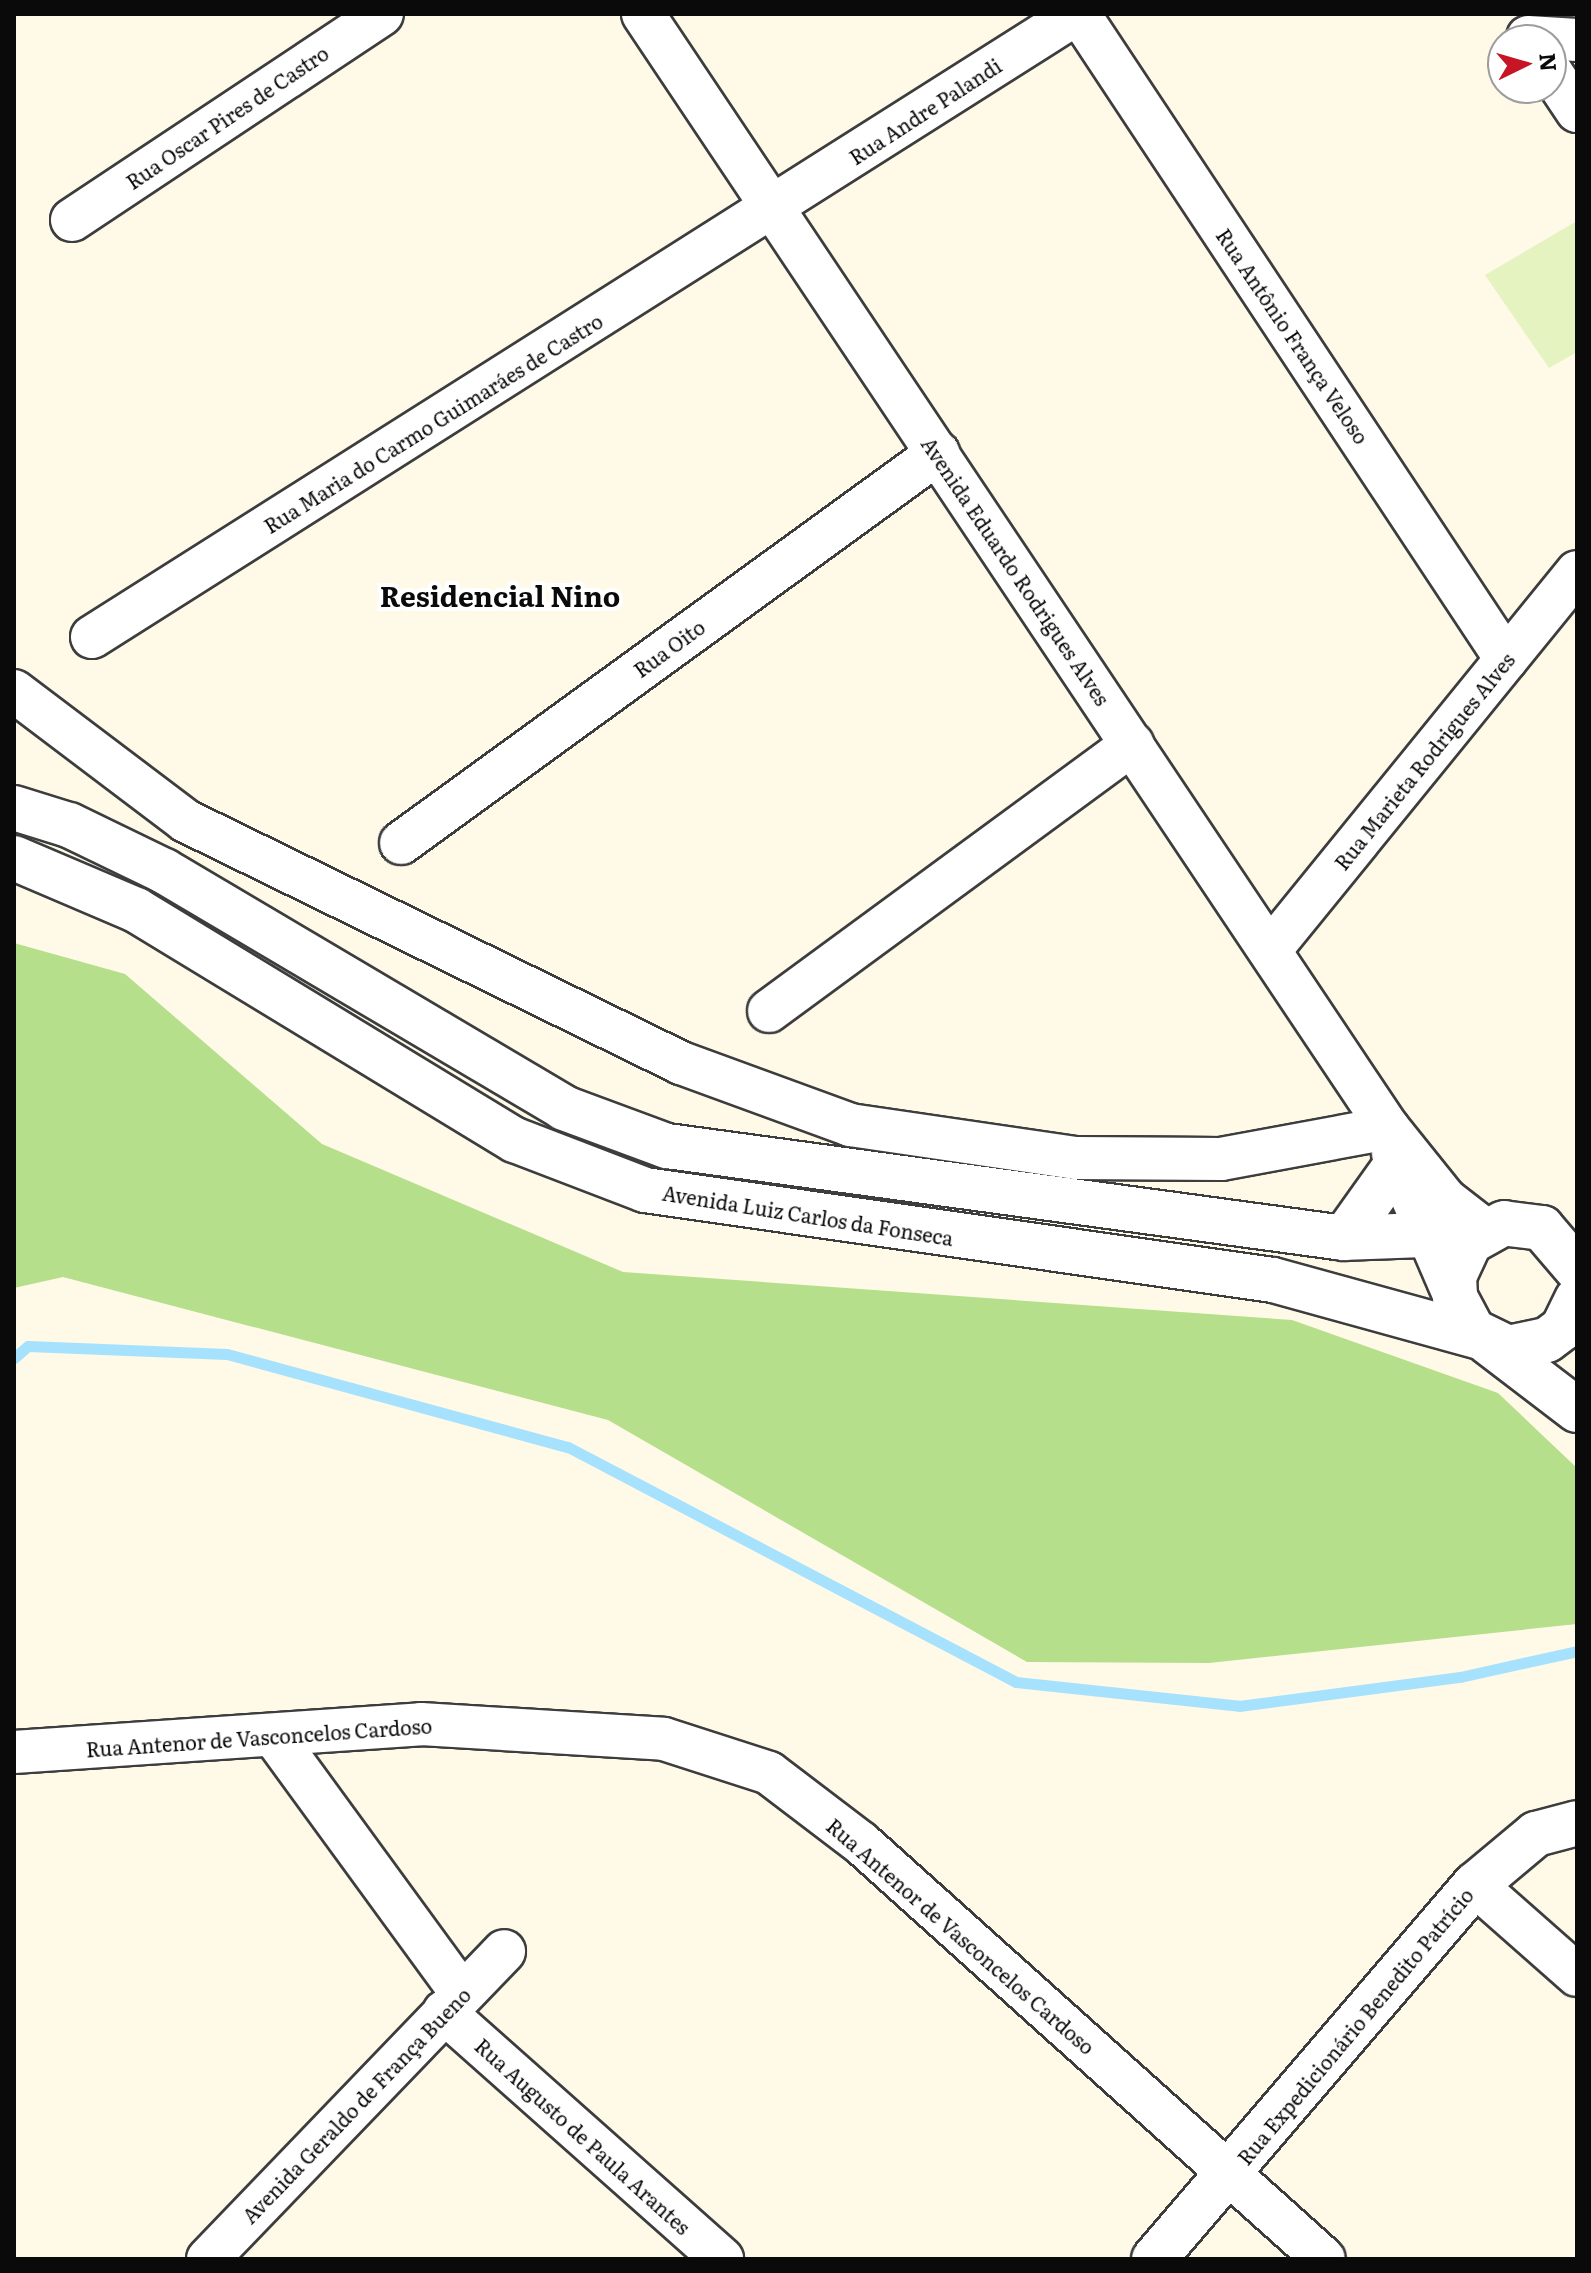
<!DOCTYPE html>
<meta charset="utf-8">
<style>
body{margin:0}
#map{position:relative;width:1591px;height:2273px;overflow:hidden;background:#fff9e8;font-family:Literata,serif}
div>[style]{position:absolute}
.forest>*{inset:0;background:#b5df8b}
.pitch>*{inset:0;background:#e4f3c0}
.stream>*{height:11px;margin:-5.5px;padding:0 5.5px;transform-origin:5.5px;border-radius:5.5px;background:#a6e1fd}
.roads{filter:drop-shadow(2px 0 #3d3d3d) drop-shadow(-2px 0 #3d3d3d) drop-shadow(0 2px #3d3d3d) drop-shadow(0 -2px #3d3d3d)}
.minor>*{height:42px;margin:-21px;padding:0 21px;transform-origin:21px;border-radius:21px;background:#fff}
.tertiary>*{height:44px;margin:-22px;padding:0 22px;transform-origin:22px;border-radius:22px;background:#fff}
span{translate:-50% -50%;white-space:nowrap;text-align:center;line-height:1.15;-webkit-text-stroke:8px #fff;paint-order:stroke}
.street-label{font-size:20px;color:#0a0a0a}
.district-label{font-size:28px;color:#0a0a0a;font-weight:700}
.frame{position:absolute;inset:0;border:16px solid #0a0a0a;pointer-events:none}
.north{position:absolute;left:1487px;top:24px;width:80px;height:80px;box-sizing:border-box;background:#fff;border:2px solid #9d9d9d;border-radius:50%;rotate:85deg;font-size:22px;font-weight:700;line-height:32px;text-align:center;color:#0a0a0a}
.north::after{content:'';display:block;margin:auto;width:28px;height:36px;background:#c71526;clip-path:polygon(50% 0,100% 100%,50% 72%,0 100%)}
</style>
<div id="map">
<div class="forest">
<div style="clip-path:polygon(14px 943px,125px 974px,322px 1144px,623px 1272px,1292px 1320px,1498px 1393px,1577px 1468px,1577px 1624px,1209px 1663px,1027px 1662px,608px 1420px,63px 1277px,14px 1288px)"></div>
</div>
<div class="pitch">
<div style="clip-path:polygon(1577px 221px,1577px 352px,1549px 368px,1485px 275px)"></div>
</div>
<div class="stream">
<div style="left:14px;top:1358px;width:18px;rotate:-41deg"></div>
<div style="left:28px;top:1346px;width:199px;rotate:2.3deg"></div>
<div style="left:227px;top:1354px;width:353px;rotate:15.3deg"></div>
<div style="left:568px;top:1447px;width:506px;rotate:27.68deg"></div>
<div style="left:1016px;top:1682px;width:224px;rotate:6.1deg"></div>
<div style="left:1239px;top:1706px;width:223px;rotate:-7.5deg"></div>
<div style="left:1460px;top:1677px;width:120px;rotate:-12.5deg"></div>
</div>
<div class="roads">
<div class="minor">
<div style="left:643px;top:14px;width:1340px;rotate:56.23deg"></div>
<div style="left:1388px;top:1128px;width:91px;rotate:51.2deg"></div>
<div style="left:1445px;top:1199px;width:51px;rotate:37.8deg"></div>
<div style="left:1079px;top:14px;width:774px;rotate:56.49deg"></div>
<div style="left:1528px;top:37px;width:49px;rotate:3.5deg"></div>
<div style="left:1551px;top:72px;width:47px;rotate:56.3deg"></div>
<div style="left:72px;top:220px;width:372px;rotate:-33.6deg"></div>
<div style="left:92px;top:637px;width:1165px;rotate:-32.34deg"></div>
<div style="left:14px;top:691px;width:216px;rotate:37.1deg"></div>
<div style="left:186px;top:821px;width:551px;rotate:26.05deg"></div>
<div style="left:681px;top:1063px;width:180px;rotate:20.1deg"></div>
<div style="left:850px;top:1125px;width:228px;rotate:8.3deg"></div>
<div style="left:1076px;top:1158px;width:145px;rotate:0.4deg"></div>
<div style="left:1221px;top:1159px;width:170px;rotate:-10.5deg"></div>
<div style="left:401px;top:843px;width:664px;rotate:-35.99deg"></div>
<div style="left:1270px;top:950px;width:487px;rotate:-50.9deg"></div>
<div style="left:769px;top:1011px;width:451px;rotate:-36.3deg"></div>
<div style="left:1393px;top:1153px;width:157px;rotate:66.7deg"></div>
<div style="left:274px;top:1736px;width:319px;rotate:53.9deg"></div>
<div style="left:14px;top:1752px;width:408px;rotate:-3.9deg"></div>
<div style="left:421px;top:1724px;width:243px;rotate:3.5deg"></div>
<div style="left:664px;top:1739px;width:110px;rotate:17.9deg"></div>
<div style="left:769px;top:1773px;width:116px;rotate:37.3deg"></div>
<div style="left:861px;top:1843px;width:622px;rotate:41.94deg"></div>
<div style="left:1475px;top:1885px;width:136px;rotate:41.4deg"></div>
<div style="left:444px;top:2012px;width:372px;rotate:41.6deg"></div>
<div style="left:208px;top:2259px;width:427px;rotate:-46.1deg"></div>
</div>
<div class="tertiary">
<div style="left:14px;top:808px;width:58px;rotate:17.2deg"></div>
<div style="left:69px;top:825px;width:106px;rotate:25.8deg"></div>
<div style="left:164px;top:871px;width:465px;rotate:30.6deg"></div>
<div style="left:564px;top:1108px;width:110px;rotate:20.3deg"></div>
<div style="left:667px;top:1146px;width:683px;rotate:7.74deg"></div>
<div style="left:1344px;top:1238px;width:139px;rotate:-2.1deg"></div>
<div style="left:14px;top:858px;width:133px;rotate:23.1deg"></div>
<div style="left:136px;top:910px;width:443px;rotate:31.3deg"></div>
<div style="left:515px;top:1140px;width:139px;rotate:21deg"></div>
<div style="left:645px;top:1190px;width:634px;rotate:8.16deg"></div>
<div style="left:1273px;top:1280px;width:218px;rotate:15.4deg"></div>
<div style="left:1344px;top:1238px;width:90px;rotate:-54.5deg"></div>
<div style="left:1577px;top:1269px;width:54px;rotate:-130.5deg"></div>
<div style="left:1542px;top:1228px;width:38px;rotate:-173deg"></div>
<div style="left:1504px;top:1223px;width:39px;rotate:151deg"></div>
<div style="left:1470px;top:1242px;width:38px;rotate:115deg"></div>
<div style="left:1454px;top:1277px;width:20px;rotate:87deg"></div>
<div style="left:1455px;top:1297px;width:38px;rotate:62deg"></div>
<div style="left:1473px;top:1331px;width:39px;rotate:26deg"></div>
<div style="left:1508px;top:1348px;width:40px;rotate:-12deg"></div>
<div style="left:1547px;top:1340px;width:20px;rotate:-37deg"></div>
<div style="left:1563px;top:1328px;width:32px;rotate:-64deg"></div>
<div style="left:1488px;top:1342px;width:112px;rotate:37.4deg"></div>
<div style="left:1154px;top:2259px;width:493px;rotate:-49.4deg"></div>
<div style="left:1475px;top:1885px;width:80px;rotate:-39.9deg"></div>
<div style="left:1536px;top:1834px;width:42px;rotate:-15deg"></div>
</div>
</div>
<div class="street-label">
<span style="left:925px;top:111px;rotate:-33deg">Rua Andre Palandi</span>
<span style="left:227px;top:117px;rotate:-34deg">Rua Oscar Pires de Castro</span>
<span style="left:1293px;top:336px;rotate:56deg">Rua Antônio França Veloso</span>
<span style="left:433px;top:423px;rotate:-32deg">Rua Maria do Carmo Guimaráes de Castro</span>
<span style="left:1016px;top:571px;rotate:56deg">Avenida Eduardo Rodrigues Alves</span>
<span style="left:669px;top:648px;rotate:-36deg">Rua Oito</span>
<span style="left:1424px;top:761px;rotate:-51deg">Rua Marieta Rodrigues Alves</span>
<span style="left:808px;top:1215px;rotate:9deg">Avenida Luiz Carlos da Fonseca</span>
<span style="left:259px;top:1737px;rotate:-4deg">Rua Antenor de Vasconcelos Cardoso</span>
<span style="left:961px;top:1936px;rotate:41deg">Rua Antenor de Vasconcelos Cardoso</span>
<span style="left:1355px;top:2026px;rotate:-50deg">Rua Expedicionário Benedito Patrício</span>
<span style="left:356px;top:2105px;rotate:-46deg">Avenida Geraldo de França Bueno</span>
<span style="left:583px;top:2136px;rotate:42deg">Rua Augusto de Paula Arantes</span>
</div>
<div class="district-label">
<span style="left:500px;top:595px">Residencial Nino</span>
</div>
<div class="frame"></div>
<div class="north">N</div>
</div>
